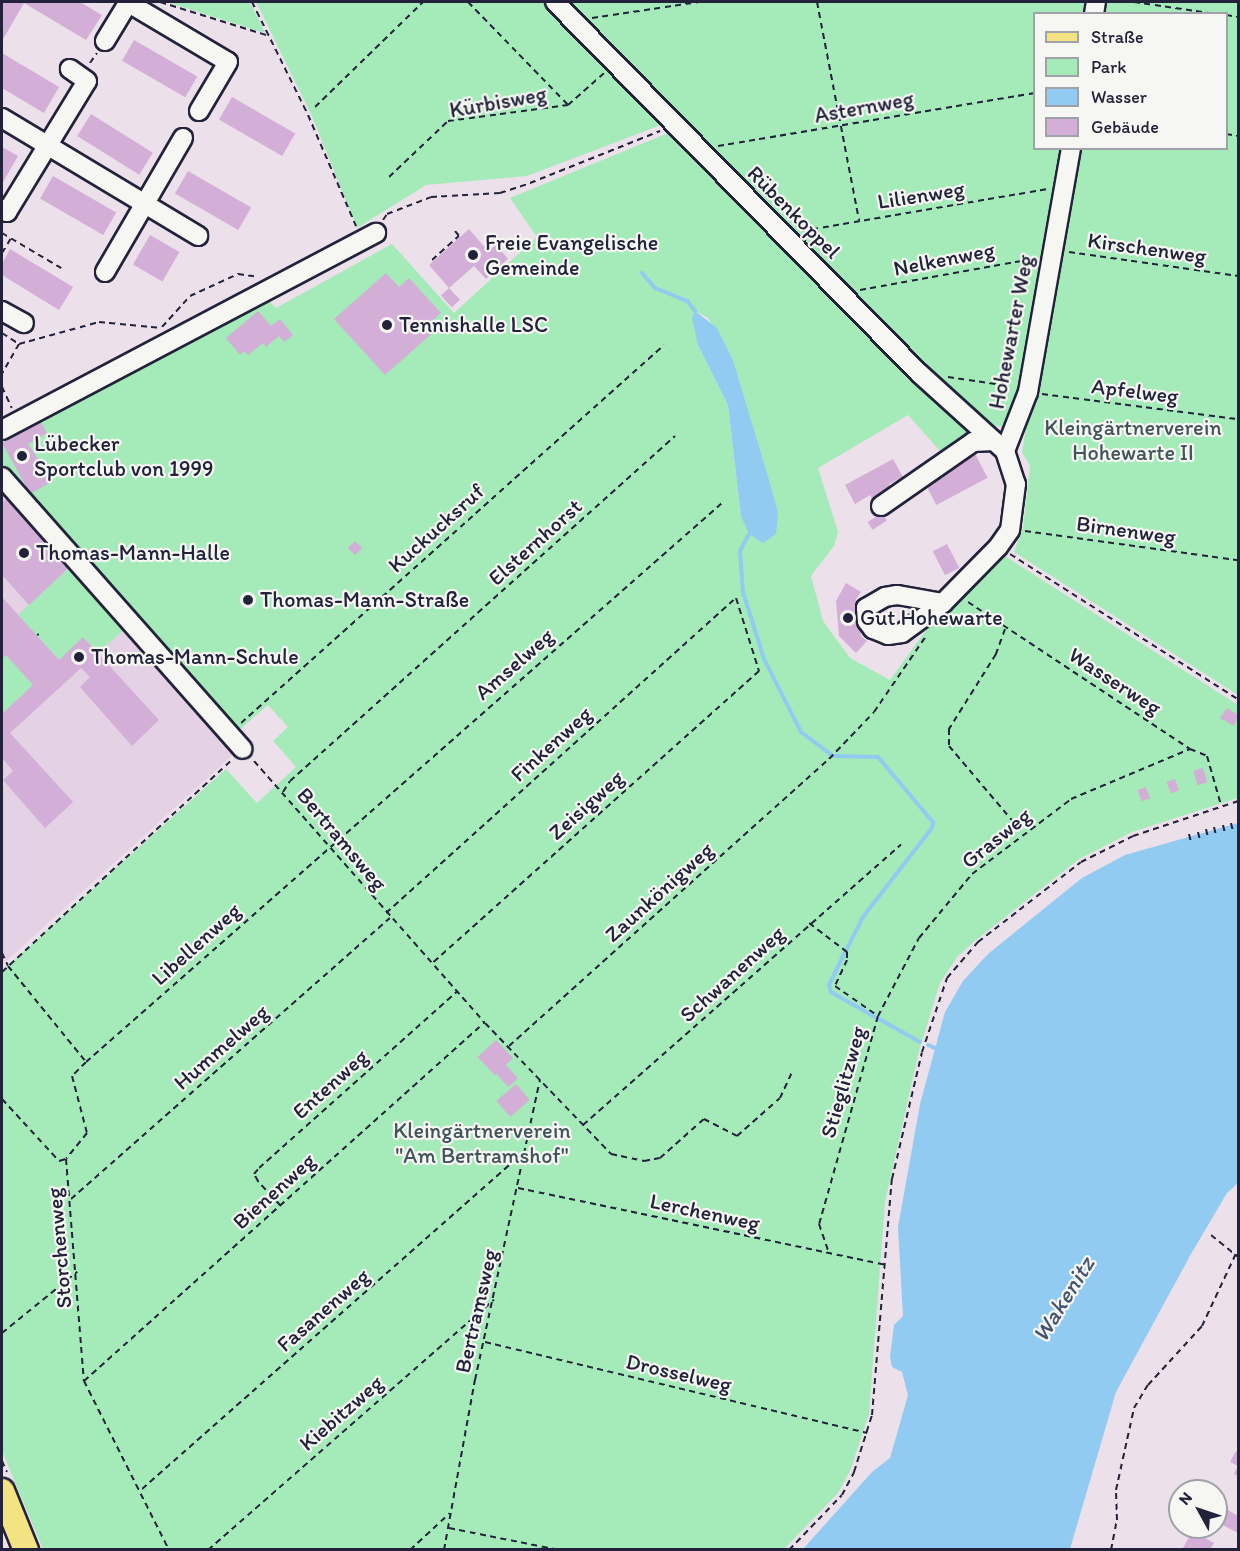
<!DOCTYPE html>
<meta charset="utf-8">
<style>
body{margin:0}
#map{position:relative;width:1240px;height:1551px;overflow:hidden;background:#ece0ea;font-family:Itim,sans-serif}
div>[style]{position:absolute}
.built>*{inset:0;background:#e4d1e4}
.green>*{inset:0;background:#a4ebb9}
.water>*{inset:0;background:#92cbf1}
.stream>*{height:4px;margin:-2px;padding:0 2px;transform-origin:2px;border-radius:2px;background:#92cbf1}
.building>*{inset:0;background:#d3aed7;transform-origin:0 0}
.path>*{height:2px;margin-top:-1px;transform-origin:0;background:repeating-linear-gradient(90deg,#22223b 0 6px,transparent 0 10.5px)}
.roads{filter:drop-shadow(2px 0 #22223b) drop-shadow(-2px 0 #22223b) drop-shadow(0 2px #22223b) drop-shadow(0 -2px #22223b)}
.minor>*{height:18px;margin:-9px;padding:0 9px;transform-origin:9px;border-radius:9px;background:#f6f6f2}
.major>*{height:24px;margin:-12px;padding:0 12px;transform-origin:12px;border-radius:12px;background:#f4e382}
.dots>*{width:16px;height:16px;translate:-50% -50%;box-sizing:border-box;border:3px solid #f6f6f2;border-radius:50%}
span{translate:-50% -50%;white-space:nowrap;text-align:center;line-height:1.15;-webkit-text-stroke:4.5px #f6f6f2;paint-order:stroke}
.street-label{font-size:22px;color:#22223b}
.poi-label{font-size:22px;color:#22223b}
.left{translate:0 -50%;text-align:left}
.park-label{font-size:22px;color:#42545a}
.water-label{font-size:24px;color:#445572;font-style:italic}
.frame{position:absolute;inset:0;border:3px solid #22223b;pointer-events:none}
.legend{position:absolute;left:1033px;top:12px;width:195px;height:138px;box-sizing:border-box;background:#f6f6f2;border:2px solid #a1a1a9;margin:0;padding:8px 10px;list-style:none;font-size:18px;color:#22223b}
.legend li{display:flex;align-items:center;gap:12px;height:30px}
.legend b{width:30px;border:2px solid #a1a1a9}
.north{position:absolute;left:1168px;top:1479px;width:60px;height:60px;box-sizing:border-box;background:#f6f6f2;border:2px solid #a1a1a9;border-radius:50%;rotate:310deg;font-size:16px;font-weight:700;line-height:24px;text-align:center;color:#22223b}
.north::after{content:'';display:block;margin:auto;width:21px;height:27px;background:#22223b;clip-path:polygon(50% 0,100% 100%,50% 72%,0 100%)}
</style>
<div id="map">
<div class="built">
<div style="clip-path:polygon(2px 483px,237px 751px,2px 965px)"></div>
</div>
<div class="green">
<div style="clip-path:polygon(167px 2px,250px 2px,265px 33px)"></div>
<div style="clip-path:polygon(256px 2px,547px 2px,666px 123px,527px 176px,426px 185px,357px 228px,312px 116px)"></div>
<div style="clip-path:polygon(563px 2px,1090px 2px,1088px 13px,1034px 14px,1034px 148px,1065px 149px,1019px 411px,1003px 427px,983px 424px,927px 374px)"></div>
<div style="clip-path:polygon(1100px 2px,1238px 2px,1238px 695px,1014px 552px,1023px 528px,1030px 466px,1022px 452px,1074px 149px,1226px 148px,1226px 14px,1098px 13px)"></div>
<div style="clip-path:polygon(evenodd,673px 131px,976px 432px,941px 452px,908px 415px,818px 468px,838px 532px,834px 546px,811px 576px,823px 621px,850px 658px,890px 680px,924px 633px,1000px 553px,1238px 705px,1238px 798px,1132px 832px,1079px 859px,976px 940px,957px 957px,940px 983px,919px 1051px,885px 1202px,869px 1414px,850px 1471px,838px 1493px,784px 1549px,43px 1549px,2px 1451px,2px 971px,226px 769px,257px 803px,296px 767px,273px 741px,288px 727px,268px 705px,238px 731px,2px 467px,2px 439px,264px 296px,276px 308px,392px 244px,454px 313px,537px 237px,510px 198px,673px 131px,695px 311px,708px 318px,733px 360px,778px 513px,741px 516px,728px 405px,698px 345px,695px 311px)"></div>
<div style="clip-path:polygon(73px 564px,128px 626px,98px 653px,83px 638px,59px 660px,18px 615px)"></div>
<div style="clip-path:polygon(6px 655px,33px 685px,2px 714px,2px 659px)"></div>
</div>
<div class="water">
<div style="clip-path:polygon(695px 311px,717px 328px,733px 360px,772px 490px,778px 513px,776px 534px,763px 543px,749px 534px,741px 516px,728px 405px,698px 345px,692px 318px)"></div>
<div style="clip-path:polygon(1238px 823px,1238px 1183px,1227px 1193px,1191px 1254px,1116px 1392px,1070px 1549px,803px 1549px,872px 1472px,890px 1458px,908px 1395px,902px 1372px,892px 1367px,890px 1357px,894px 1325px,903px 1316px,898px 1227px,920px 1104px,945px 1012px,963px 981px,988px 954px,1082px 878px,1125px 855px)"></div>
</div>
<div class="stream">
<div style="left:642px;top:273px;width:20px;rotate:49deg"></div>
<div style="left:655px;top:288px;width:35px;rotate:22deg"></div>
<div style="left:687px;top:301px;width:13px;rotate:51deg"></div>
<div style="left:749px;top:534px;width:19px;rotate:118deg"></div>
<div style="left:740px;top:551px;width:41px;rotate:85.8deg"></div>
<div style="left:743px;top:592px;width:70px;rotate:72.6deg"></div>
<div style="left:764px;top:659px;width:82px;rotate:63.1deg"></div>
<div style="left:801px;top:732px;width:39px;rotate:37deg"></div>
<div style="left:834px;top:756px;width:44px;rotate:1.3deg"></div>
<div style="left:878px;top:757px;width:85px;rotate:49.8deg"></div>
<div style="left:933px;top:822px;width:6px;rotate:99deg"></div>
<div style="left:932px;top:828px;width:113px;rotate:127.8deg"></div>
<div style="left:863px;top:917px;width:37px;rotate:117deg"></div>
<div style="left:845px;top:952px;width:37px;rotate:116deg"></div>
<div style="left:829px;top:985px;width:7px;rotate:74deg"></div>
<div style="left:831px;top:992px;width:51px;rotate:29.6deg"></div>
<div style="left:879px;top:1019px;width:47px;rotate:29.3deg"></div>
<div style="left:928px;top:1045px;width:8px;rotate:23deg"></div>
</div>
<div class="building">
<div style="clip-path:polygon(2px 2px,80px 2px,102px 15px,86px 40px,24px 3px,2px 41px)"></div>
<div style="left:134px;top:40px;width:73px;height:24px;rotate:30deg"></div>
<div style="clip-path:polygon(2px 53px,59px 87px,44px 113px,2px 88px)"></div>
<div style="left:232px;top:97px;width:73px;height:26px;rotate:30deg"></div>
<div style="left:91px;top:114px;width:73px;height:26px;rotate:32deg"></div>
<div style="clip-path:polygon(2px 147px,18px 156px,2px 184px)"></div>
<div style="left:188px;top:171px;width:73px;height:26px;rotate:30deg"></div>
<div style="left:53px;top:176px;width:73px;height:26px;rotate:30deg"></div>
<div style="clip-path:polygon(469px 229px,488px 251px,496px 245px,508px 259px,486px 279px,474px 266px,449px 288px,429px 265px)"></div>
<div style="left:150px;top:235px;width:34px;height:34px;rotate:30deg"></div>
<div style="clip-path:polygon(10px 249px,73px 287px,59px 310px,2px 275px,2px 264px)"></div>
<div style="clip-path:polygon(386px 273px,399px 287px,409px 278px,441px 313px,431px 322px,437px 329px,385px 375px,334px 319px)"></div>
<div style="left:449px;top:288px;width:16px;height:11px;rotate:47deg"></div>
<div style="clip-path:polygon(258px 311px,271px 326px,280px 319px,293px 335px,284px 342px,279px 336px,266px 347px,263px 343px,248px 355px,244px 351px,240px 355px,226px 338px)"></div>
<div style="clip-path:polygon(41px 422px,47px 433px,28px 444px,53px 481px,30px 494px,2px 443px)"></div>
<div style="left:975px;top:454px;width:27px;height:58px;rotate:62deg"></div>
<div style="clip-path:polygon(893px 459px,903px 477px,889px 484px,893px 491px,874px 502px,870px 495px,855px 504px,845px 485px)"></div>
<div style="clip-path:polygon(14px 492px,75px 562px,29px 605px,2px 575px,2px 503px)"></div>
<div style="left:882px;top:513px;width:9px;height:17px;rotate:58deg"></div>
<div style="left:355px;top:541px;width:10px;height:10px;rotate:45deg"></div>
<div style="left:947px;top:544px;width:27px;height:16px;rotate:63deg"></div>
<div style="clip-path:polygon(846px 583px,861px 592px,856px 599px,861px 636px,867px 641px,856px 653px,839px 636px,836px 601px)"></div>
<div style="clip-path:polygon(2px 597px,59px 660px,83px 637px,159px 720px,132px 746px,80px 687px,90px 677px,81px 668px,10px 733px,73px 802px,45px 828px,3px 780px,13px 771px,2px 758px,2px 714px,33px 685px,6px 655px,2px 659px)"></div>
<div style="clip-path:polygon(1227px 708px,1238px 715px,1234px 726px,1220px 718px)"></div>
<div style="left:1203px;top:768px;width:15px;height:10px;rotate:74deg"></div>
<div style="left:1175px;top:779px;width:12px;height:9px;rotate:70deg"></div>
<div style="left:1146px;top:787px;width:12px;height:9px;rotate:70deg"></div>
<div style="left:496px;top:1040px;width:25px;height:25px;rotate:47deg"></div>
<div style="left:506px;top:1065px;width:18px;height:13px;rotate:49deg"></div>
<div style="left:516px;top:1084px;width:21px;height:26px;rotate:49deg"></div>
<div style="clip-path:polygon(1236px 1451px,1238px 1452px,1238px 1476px,1234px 1474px,1238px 1466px,1230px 1462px)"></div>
<div style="clip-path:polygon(1223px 1507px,1238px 1516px,1238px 1533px,1217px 1522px)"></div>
<div style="clip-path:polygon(1198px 1534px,1214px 1543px,1210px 1550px,1182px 1550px,1190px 1535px,1196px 1539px)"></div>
</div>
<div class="path">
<div style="left:160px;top:2px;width:114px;rotate:17.3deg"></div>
<div style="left:252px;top:2px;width:126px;rotate:63.6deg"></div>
<div style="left:308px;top:115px;width:121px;rotate:66.6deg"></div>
<div style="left:468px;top:2px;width:144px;rotate:45.8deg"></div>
<div style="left:817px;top:2px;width:222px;rotate:79.1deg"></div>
<div style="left:1134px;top:2px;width:83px;rotate:8.3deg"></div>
<div style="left:1226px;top:15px;width:12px;rotate:9deg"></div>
<div style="left:592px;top:18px;width:108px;rotate:-8.5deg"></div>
<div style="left:90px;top:63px;width:12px;rotate:-55deg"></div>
<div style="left:315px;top:107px;width:151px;rotate:-44.2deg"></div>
<div style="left:1226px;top:134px;width:12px;rotate:9deg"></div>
<div style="left:718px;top:146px;width:320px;rotate:-9.5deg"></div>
<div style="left:389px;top:177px;width:81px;rotate:-43.5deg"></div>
<div style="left:448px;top:121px;width:121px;rotate:-7.6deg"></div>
<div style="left:568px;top:105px;width:48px;rotate:-41.6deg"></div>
<div style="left:383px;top:220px;width:7px;rotate:-56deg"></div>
<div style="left:387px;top:214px;width:47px;rotate:-21.1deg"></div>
<div style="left:431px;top:197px;width:69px;rotate:-3.3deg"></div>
<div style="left:500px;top:193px;width:32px;rotate:-18deg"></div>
<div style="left:530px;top:183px;width:140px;rotate:-21.8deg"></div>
<div style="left:455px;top:231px;width:8px;rotate:50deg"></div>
<div style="left:802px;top:231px;width:249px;rotate:-9.7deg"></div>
<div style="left:2px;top:233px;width:69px;rotate:30.7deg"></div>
<div style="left:1069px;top:252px;width:171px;rotate:8.1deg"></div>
<div style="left:2px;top:253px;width:17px;rotate:-59deg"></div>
<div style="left:432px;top:260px;width:36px;rotate:-42deg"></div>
<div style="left:860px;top:290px;width:180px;rotate:-10.2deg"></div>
<div style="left:162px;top:327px;width:42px;rotate:-47.9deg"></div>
<div style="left:190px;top:296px;width:53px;rotate:-24.6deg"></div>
<div style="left:238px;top:274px;width:21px;rotate:8deg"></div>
<div style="left:2px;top:333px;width:20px;rotate:33deg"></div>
<div style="left:19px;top:344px;width:34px;rotate:120deg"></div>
<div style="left:19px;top:344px;width:83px;rotate:-15.4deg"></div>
<div style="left:99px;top:322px;width:63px;rotate:5.4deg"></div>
<div style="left:948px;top:377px;width:55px;rotate:8.4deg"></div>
<div style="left:2px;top:387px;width:23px;rotate:65deg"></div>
<div style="left:1042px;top:394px;width:198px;rotate:7.3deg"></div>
<div style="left:1025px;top:531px;width:215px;rotate:7.8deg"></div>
<div style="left:1010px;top:554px;width:270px;rotate:32.5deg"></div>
<div style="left:968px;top:602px;width:266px;rotate:33.5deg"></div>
<div style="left:1190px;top:749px;width:18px;rotate:22deg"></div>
<div style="left:1207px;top:756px;width:51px;rotate:74.1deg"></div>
<div style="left:1005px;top:629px;width:27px;rotate:110deg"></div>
<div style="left:996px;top:654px;width:89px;rotate:122.1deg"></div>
<div style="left:949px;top:729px;width:17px;rotate:90deg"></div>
<div style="left:949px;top:746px;width:113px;rotate:49.7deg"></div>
<div style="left:37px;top:635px;width:2px;rotate:-27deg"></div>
<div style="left:241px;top:723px;width:567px;rotate:-41.78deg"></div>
<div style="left:254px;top:761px;width:349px;rotate:48.6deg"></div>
<div style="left:485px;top:1023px;width:182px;rotate:46.1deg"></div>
<div style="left:611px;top:1154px;width:34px;rotate:12deg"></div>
<div style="left:644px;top:1161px;width:16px;rotate:-11deg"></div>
<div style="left:660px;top:1158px;width:59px;rotate:-41.6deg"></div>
<div style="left:704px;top:1119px;width:37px;rotate:27deg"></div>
<div style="left:737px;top:1136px;width:57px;rotate:-41.5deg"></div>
<div style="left:780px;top:1098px;width:31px;rotate:-65deg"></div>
<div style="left:283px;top:792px;width:13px;rotate:-58deg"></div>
<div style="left:290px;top:781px;width:517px;rotate:-41.86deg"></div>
<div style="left:1231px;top:823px;width:9px;rotate:77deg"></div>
<div style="left:1223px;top:825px;width:9px;rotate:77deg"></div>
<div style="left:1214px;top:827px;width:9px;rotate:77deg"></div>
<div style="left:1206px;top:829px;width:9px;rotate:77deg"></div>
<div style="left:1198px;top:832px;width:8px;rotate:76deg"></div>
<div style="left:1189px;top:834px;width:9px;rotate:77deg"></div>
<div style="left:386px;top:913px;width:471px;rotate:-42deg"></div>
<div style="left:736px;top:598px;width:77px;rotate:72.5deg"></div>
<div style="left:759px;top:671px;width:437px;rotate:138.2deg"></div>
<div style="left:809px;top:923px;width:48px;rotate:37.3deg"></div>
<div style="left:847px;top:952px;width:8px;rotate:90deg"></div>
<div style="left:847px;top:960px;width:29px;rotate:115deg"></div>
<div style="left:835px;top:986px;width:52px;rotate:34.9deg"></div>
<div style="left:878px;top:1016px;width:216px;rotate:105.8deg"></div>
<div style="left:819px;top:1224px;width:31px;rotate:71deg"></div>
<div style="left:2px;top:953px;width:14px;rotate:65deg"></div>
<div style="left:8px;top:966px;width:124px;rotate:50.9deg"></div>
<div style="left:86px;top:1062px;width:20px;rotate:135deg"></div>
<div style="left:72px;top:1076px;width:59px;rotate:75.3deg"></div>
<div style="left:87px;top:1133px;width:33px;rotate:129deg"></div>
<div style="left:66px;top:1159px;width:223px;rotate:85.4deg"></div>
<div style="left:84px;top:1381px;width:189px;rotate:63.3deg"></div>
<div style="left:2px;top:972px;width:314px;rotate:-42.7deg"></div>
<div style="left:878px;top:1016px;width:88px;rotate:-62.3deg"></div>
<div style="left:919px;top:938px;width:83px;rotate:-50.4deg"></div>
<div style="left:972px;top:874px;width:124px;rotate:-37.1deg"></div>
<div style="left:1071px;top:799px;width:129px;rotate:-22.8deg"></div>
<div style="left:509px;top:1046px;width:430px;rotate:-41.9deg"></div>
<div style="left:829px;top:759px;width:65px;rotate:-46.2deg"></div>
<div style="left:874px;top:712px;width:92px;rotate:-55.6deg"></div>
<div style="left:86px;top:1062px;width:847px;rotate:-41.31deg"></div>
<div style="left:2px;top:1099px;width:84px;rotate:47.4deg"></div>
<div style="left:59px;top:1161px;width:7px;rotate:-16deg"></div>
<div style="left:583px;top:1125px;width:424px;rotate:-41.4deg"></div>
<div style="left:518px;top:1188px;width:375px;rotate:11.8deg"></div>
<div style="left:71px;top:1199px;width:425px;rotate:-41.4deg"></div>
<div style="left:280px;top:1205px;width:33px;rotate:-133deg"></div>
<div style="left:258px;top:1181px;width:8px;rotate:-120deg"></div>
<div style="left:254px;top:1174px;width:8px;rotate:-50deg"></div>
<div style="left:259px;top:1168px;width:266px;rotate:-41.7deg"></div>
<div style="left:1211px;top:1235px;width:35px;rotate:39deg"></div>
<div style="left:2px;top:1333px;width:97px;rotate:-39.1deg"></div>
<div style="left:485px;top:1342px;width:393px;rotate:13.4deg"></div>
<div style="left:84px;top:1381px;width:537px;rotate:-41.83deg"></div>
<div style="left:2px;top:1461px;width:12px;rotate:66deg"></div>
<div style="left:142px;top:1489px;width:509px;rotate:-41.42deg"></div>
<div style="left:449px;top:1528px;width:112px;rotate:11.3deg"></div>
<div style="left:208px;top:1550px;width:380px;rotate:-41.2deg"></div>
<div style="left:410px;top:1550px;width:54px;rotate:-42.8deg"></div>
<div style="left:444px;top:1550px;width:173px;rotate:-79.7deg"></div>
<div style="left:475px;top:1380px;width:307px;rotate:-77.8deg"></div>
<div style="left:789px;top:1550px;width:76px;rotate:-46.1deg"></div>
<div style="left:842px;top:1495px;width:26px;rotate:-62deg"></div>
<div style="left:854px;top:1472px;width:60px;rotate:-72.5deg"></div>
<div style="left:872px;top:1415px;width:237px;rotate:-85.2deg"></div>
<div style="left:892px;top:1179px;width:130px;rotate:-76.7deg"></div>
<div style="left:922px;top:1052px;width:78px;rotate:-71.3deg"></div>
<div style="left:947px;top:978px;width:48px;rotate:-49.3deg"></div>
<div style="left:978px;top:942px;width:130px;rotate:-37.8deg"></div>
<div style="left:1081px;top:862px;width:58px;rotate:-26.6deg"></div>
<div style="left:1133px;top:836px;width:111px;rotate:-18.4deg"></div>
<div style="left:1111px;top:1550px;width:31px;rotate:-79deg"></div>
<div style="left:1117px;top:1520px;width:30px;rotate:-92deg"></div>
<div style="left:1116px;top:1490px;width:84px;rotate:-77.6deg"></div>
<div style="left:1134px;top:1408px;width:27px;rotate:-59deg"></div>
<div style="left:1148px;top:1385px;width:80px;rotate:-47.5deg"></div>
<div style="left:1202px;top:1326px;width:85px;rotate:-64.9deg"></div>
</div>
<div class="roads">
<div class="minor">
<div style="left:127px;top:2px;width:117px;rotate:30.7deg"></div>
<div style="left:228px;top:62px;width:57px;rotate:120.6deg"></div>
<div style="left:555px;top:2px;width:520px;rotate:45.55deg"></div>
<div style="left:919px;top:373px;width:116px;rotate:42.2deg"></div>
<div style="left:1005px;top:451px;width:35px;rotate:72deg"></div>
<div style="left:1016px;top:484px;width:46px;rotate:97.4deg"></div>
<div style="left:1010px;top:530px;width:21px;rotate:125deg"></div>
<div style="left:998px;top:547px;width:78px;rotate:134.5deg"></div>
<div style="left:943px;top:603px;width:47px;rotate:-170.1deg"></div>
<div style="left:897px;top:595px;width:12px;rotate:171deg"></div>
<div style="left:885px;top:597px;width:22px;rotate:150deg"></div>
<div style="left:866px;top:608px;width:13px;rotate:86deg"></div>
<div style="left:867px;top:621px;width:10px;rotate:53deg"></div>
<div style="left:873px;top:629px;width:16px;rotate:22deg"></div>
<div style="left:888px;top:635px;width:14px;rotate:-8deg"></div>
<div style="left:902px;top:633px;width:51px;rotate:-36.2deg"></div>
<div style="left:1094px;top:14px;width:12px;rotate:-81deg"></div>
<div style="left:105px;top:41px;width:44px;rotate:-58.8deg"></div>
<div style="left:2px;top:118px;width:229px;rotate:31deg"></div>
<div style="left:2px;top:209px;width:6px;rotate:31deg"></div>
<div style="left:7px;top:212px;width:153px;rotate:-58.6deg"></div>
<div style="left:87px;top:81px;width:21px;rotate:-145deg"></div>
<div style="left:105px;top:272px;width:155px;rotate:-59.8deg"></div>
<div style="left:2px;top:311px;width:25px;rotate:29deg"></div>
<div style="left:2px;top:430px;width:423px;rotate:-27.8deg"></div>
<div style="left:1005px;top:451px;width:63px;rotate:-68.7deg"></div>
<div style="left:1028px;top:392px;width:248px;rotate:-80deg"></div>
<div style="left:2px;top:477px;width:363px;rotate:48.5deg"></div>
<div style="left:881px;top:506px;width:112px;rotate:-34.8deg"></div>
<div style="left:973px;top:442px;width:21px;rotate:-3deg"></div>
</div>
<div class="major">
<div style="left:2px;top:1491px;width:64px;rotate:67.9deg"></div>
</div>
</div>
<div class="dots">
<div style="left:473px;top:255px;background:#22223b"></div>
<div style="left:387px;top:325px;background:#22223b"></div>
<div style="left:22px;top:456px;background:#22223b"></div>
<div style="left:24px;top:553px;background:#22223b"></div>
<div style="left:248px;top:600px;background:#22223b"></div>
<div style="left:848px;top:618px;background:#22223b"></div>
<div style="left:79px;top:657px;background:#22223b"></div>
</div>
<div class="street-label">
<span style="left:498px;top:102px;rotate:-10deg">Kürbisweg</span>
<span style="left:864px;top:107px;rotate:-10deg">Asternweg</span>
<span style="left:921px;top:195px;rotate:-9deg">Lilienweg</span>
<span style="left:794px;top:212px;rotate:45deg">Rübenkoppel</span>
<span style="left:1147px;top:248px;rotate:8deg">Kirschenweg</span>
<span style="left:944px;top:259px;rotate:-11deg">Nelkenweg</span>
<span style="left:1011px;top:332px;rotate:-79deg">Hohewarter Weg</span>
<span style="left:1135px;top:391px;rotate:7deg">Apfelweg</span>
<span style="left:436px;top:528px;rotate:-42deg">Kuckucksruf</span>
<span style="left:1126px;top:530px;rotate:8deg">Birnenweg</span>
<span style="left:535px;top:542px;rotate:-42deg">Elsternhorst</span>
<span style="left:514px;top:664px;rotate:-41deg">Amselweg</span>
<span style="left:1115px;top:681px;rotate:33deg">Wasserweg</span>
<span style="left:551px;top:744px;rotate:-42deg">Finkenweg</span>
<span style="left:586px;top:805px;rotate:-42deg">Zeisigweg</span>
<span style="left:996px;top:838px;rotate:-39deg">Grasweg</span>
<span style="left:342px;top:839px;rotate:50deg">Bertramsweg</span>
<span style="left:659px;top:892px;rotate:-42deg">Zaunkönigweg</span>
<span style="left:196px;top:944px;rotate:-42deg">Libellenweg</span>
<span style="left:732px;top:974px;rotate:-42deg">Schwanenweg</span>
<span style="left:221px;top:1047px;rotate:-41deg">Hummelweg</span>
<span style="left:843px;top:1082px;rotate:-74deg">Stieglitzweg</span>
<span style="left:330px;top:1084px;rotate:-42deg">Entenweg</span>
<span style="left:274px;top:1191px;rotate:-42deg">Bienenweg</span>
<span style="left:705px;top:1212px;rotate:12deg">Lerchenweg</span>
<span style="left:59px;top:1248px;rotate:-95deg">Storchenweg</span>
<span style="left:323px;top:1310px;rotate:-41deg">Fasanenweg</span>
<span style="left:476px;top:1311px;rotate:-77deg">Bertramsweg</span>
<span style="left:679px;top:1373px;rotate:13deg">Drosselweg</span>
<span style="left:341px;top:1413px;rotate:-41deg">Kiebitzweg</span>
</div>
<div class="poi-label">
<span class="left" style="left:485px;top:255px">Freie Evangelische<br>Gemeinde</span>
<span class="left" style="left:399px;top:325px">Tennishalle LSC</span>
<span class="left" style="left:34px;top:456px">Lübecker<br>Sportclub von 1999</span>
<span class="left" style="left:36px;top:553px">Thomas-Mann-Halle</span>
<span class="left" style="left:260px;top:600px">Thomas-Mann-Straße</span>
<span class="left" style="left:860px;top:618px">Gut Hohewarte</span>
<span class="left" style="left:91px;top:657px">Thomas-Mann-Schule</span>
</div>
<div class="park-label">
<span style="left:1133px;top:440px">Kleingärtnerverein<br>Hohewarte II</span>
<span style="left:482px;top:1143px">Kleingärtnerverein<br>"Am Bertramshof"</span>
</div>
<div class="water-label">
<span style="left:1063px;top:1299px;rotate:-58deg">Wakenitz</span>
</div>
<div class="frame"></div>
<ul class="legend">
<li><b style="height:8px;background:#f4e382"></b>Straße</li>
<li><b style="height:16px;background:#a4ebb9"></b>Park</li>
<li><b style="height:16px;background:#92cbf1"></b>Wasser</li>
<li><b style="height:16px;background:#d3aed7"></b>Gebäude</li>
</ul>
<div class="north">N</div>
</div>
